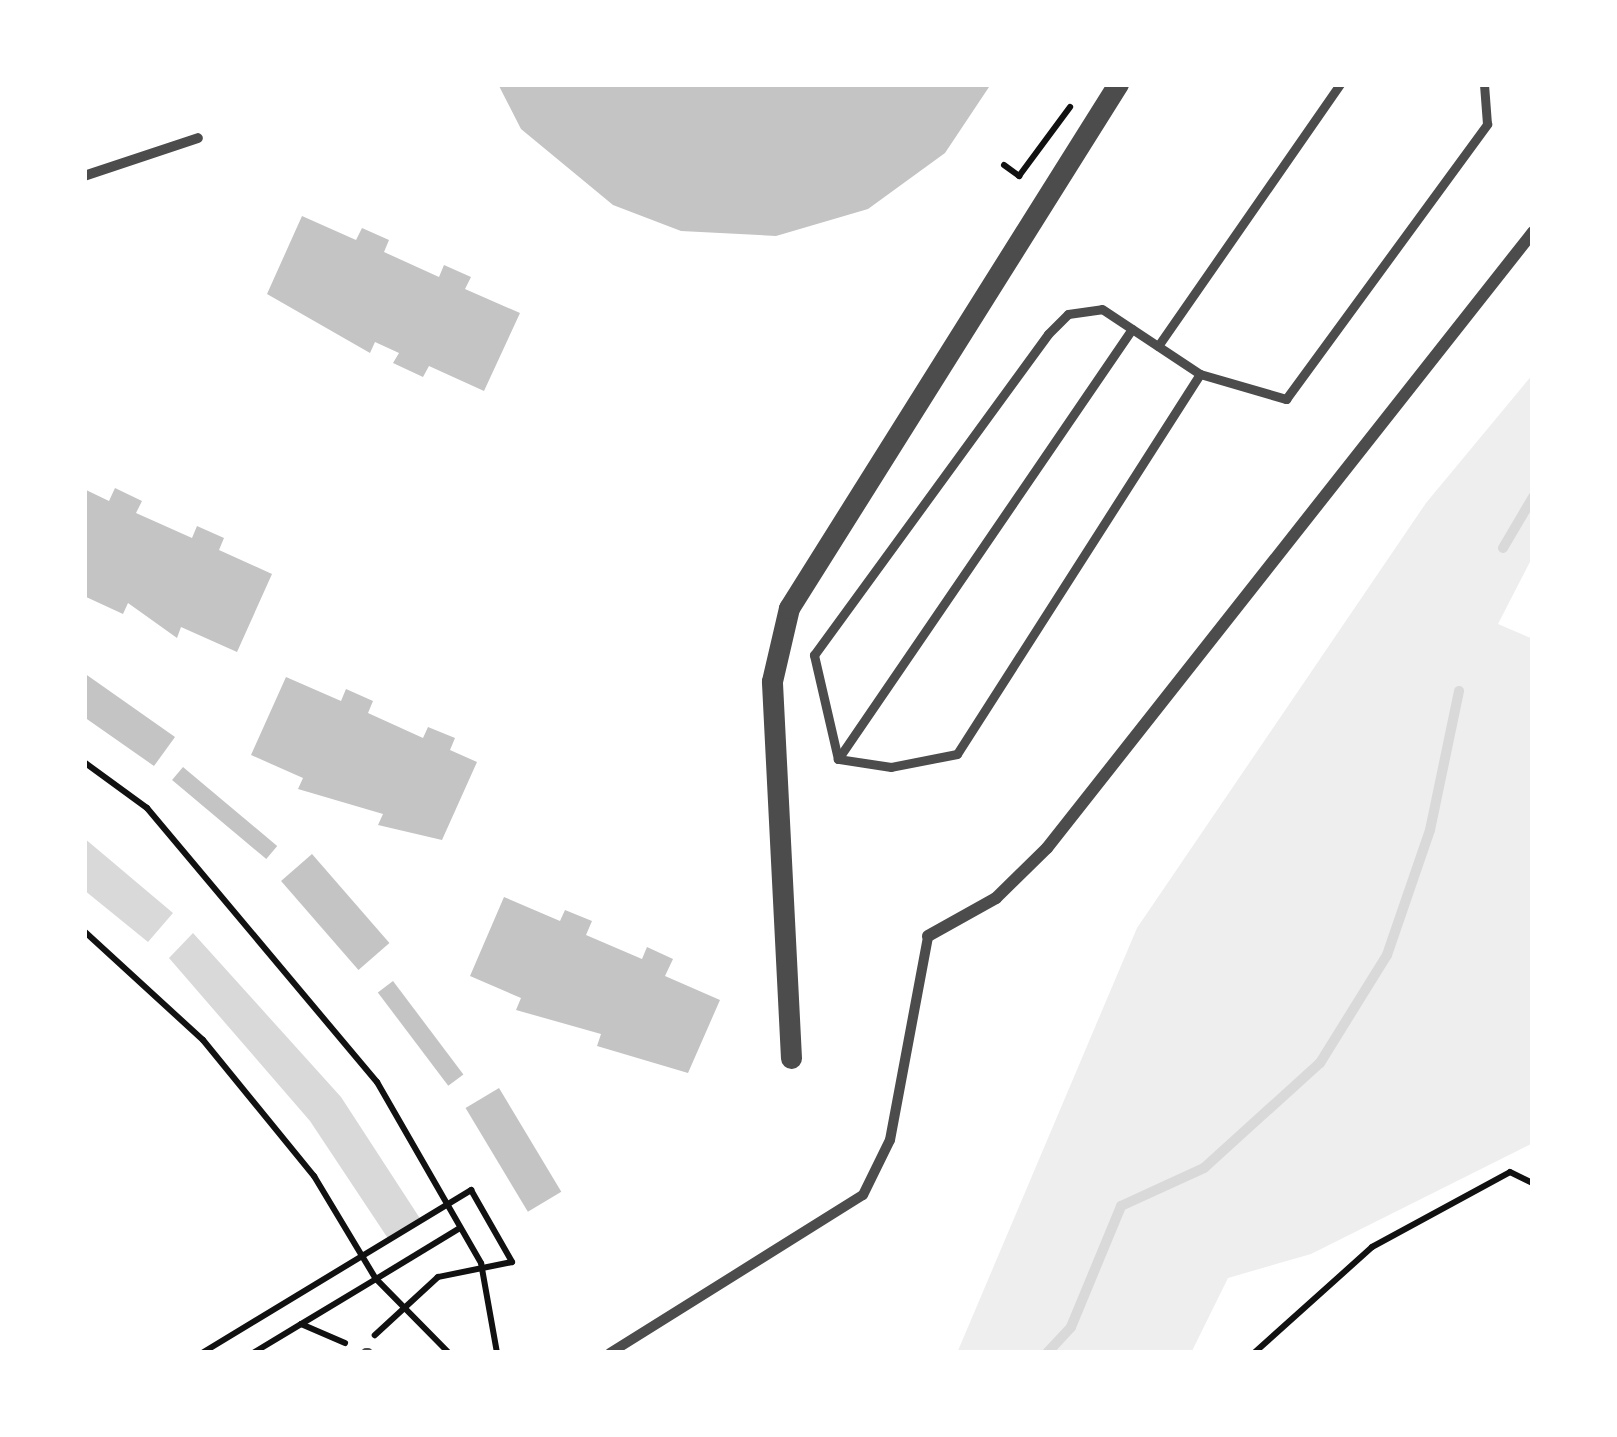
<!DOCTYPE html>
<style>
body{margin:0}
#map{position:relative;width:1617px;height:1437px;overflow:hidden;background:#fff;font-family:Arial,sans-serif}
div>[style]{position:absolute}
.green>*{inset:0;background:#eee}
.water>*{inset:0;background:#d9d9d9}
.stream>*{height:10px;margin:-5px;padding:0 5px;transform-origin:5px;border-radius:5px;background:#d9d9d9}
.building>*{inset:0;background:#c4c4c4;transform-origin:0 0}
.path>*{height:6px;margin:-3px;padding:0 3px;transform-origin:3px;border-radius:3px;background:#111}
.service>*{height:9px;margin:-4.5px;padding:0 4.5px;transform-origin:4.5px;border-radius:4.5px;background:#4c4c4c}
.pedestrian>*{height:10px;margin:-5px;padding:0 5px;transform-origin:5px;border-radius:5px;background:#4c4c4c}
.minor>*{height:12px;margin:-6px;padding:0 6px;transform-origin:6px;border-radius:6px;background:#4c4c4c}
.tertiary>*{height:21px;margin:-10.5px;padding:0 10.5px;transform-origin:10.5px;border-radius:10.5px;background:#4c4c4c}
span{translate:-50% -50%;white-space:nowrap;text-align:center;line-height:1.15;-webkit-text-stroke:12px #fff;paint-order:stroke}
.frame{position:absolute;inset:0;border:87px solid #fff;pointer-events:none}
</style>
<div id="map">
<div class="green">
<div style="clip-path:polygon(1533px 374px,1533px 556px,1498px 624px,1533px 639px,1533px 1143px,1311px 1254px,1228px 1278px,1191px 1353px,957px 1353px,1137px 928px,1426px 503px)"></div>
</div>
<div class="water">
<div style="clip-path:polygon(84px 838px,173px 913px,148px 942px,84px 890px)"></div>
<div style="clip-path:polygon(193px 933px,341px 1097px,421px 1220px,389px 1240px,310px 1121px,169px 958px)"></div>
</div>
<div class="stream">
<div style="left:1503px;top:548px;width:59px;rotate:-59.5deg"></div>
<div style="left:1047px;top:1353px;width:35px;rotate:-47deg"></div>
<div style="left:1071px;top:1327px;width:131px;rotate:-67.5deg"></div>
<div style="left:1121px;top:1206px;width:91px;rotate:-24.6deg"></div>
<div style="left:1204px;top:1168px;width:156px;rotate:-42.2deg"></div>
<div style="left:1320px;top:1063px;width:127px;rotate:-58.2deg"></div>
<div style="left:1387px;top:955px;width:132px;rotate:-71deg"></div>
<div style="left:1430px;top:830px;width:142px;rotate:-78.2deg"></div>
</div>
<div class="building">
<div style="clip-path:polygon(498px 84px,763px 87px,991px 84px,945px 153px,868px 209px,776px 236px,681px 231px,613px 205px,521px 129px)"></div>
<div style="clip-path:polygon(302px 216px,356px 240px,362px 228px,389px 240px,384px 252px,439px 277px,444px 265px,471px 277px,465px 289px,520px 313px,484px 391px,429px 366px,423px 377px,393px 363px,399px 353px,375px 342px,370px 353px,267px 294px)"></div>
<div style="clip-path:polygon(115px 488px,142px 501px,136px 513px,192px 538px,197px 526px,224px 538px,219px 550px,272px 574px,237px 652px,181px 627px,177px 638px,128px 603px,123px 614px,84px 596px,84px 489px,109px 501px)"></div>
<div style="clip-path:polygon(84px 673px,175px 737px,154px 766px,84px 717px)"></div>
<div style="clip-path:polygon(286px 677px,341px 701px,346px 689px,373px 701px,368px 713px,423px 738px,428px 727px,455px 738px,450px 750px,477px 762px,442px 840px,378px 825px,383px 814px,298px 789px,303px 778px,251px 755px)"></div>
<div style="left:183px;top:767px;width:123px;height:17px;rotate:40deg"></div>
<div style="left:312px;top:854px;width:118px;height:41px;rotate:49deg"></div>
<div style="clip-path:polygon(504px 897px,560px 921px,565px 910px,592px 921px,586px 935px,642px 959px,647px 947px,673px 959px,665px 976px,720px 1000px,688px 1073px,597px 1046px,601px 1034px,516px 1010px,521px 998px,470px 976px)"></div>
<div style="left:393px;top:981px;width:117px;height:19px;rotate:53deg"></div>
<div style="left:499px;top:1088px;width:121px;height:39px;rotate:59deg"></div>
</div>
<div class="path">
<div style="left:1004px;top:165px;width:19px;rotate:36deg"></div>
<div style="left:1019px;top:176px;width:86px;rotate:-53.5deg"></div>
<div style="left:84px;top:762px;width:78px;rotate:36.1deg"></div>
<div style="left:147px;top:808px;width:358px;rotate:50deg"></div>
<div style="left:377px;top:1082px;width:209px;rotate:60.1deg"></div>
<div style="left:481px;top:1263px;width:91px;rotate:79.9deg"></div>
<div style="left:84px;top:931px;width:161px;rotate:42.5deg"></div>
<div style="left:203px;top:1040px;width:176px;rotate:50.8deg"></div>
<div style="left:314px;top:1176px;width:120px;rotate:59deg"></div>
<div style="left:376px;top:1279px;width:87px;rotate:149deg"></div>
<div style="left:202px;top:1353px;width:315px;rotate:-31.2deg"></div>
<div style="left:471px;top:1190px;width:83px;rotate:60.3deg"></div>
<div style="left:512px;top:1262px;width:76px;rotate:168.5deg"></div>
<div style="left:438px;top:1277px;width:86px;rotate:137.4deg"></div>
<div style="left:253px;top:1353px;width:56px;rotate:-31.1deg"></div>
<div style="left:301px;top:1324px;width:48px;rotate:23.4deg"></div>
<div style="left:449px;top:1353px;width:104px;rotate:-134.6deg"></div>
<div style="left:376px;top:1279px;width:98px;rotate:-31.3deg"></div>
<div style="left:1254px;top:1353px;width:159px;rotate:-41.9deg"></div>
<div style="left:1372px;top:1247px;width:157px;rotate:-28.5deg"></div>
<div style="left:1510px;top:1172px;width:25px;rotate:26deg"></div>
</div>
<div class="service">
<div style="left:1158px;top:346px;width:319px;rotate:-55.2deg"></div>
<div style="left:1200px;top:374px;width:451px;rotate:122.6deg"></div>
<div style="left:957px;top:754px;width:67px;rotate:168.9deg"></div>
<div style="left:891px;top:767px;width:54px;rotate:-171.4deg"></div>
<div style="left:838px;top:759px;width:107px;rotate:-103deg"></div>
<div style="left:814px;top:655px;width:397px;rotate:-53.9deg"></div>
<div style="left:1048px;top:334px;width:28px;rotate:-45deg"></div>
<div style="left:1068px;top:314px;width:34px;rotate:-8deg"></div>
<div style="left:1102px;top:309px;width:118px;rotate:33.6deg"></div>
<div style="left:1200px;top:374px;width:90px;rotate:16.2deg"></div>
<div style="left:1286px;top:399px;width:341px;rotate:-53.8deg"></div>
<div style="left:1487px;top:124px;width:40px;rotate:-94.3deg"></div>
<div style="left:838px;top:759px;width:521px;rotate:-55.64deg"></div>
</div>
<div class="pedestrian">
<div style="left:84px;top:176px;width:120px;rotate:-18.4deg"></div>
<div style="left:366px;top:1353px;width:2px"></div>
<div style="left:610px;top:1353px;width:298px;rotate:-32deg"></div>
<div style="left:863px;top:1195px;width:61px;rotate:-63.9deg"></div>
<div style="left:890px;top:1140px;width:208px;rotate:-79.4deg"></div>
</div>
<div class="minor">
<div style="left:928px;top:936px;width:78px;rotate:-29.2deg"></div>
<div style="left:996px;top:898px;width:71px;rotate:-44.4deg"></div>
<div style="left:1047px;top:848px;width:785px;rotate:-51.73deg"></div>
</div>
<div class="tertiary">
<div style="left:791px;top:1058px;width:377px;rotate:-92.9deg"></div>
<div style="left:772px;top:681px;width:75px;rotate:-76.9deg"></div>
<div style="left:789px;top:608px;width:619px;rotate:-57.88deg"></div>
</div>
<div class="frame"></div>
</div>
